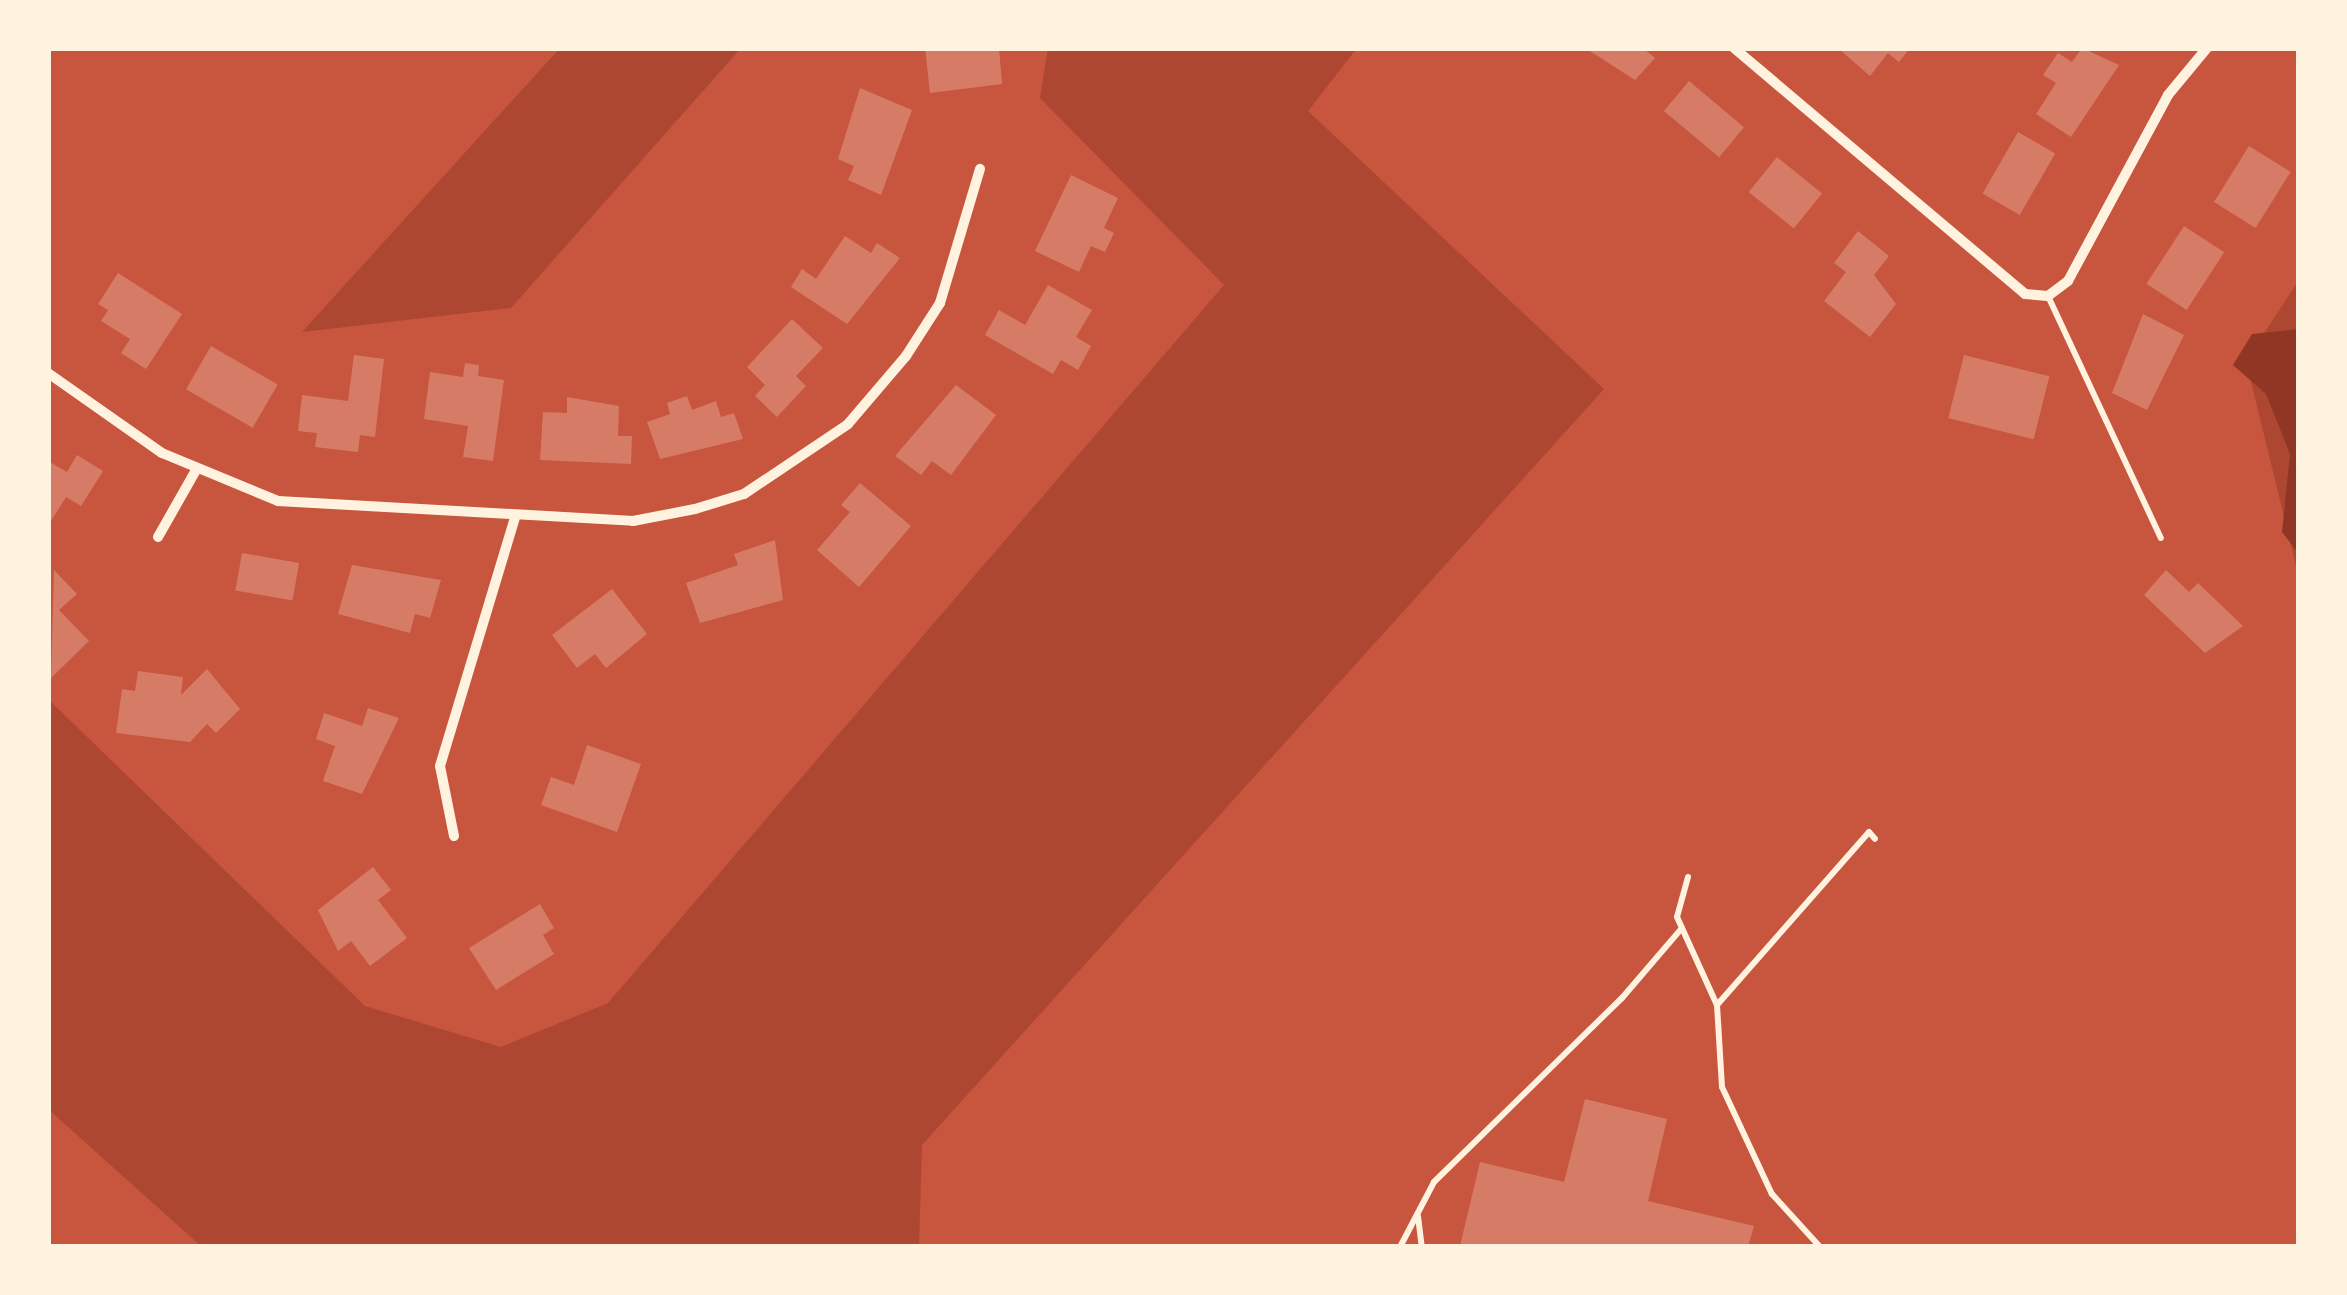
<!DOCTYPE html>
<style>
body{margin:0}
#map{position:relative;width:2347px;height:1295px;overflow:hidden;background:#c8553d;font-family:"Alegreya Sans",sans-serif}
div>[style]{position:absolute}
.green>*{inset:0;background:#ae4732}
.water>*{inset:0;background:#8f3625}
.building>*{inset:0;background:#d67c66;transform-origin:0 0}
.service>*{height:6px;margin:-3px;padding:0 3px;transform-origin:3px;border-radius:3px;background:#fff3e0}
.minor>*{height:10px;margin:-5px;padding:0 5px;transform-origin:5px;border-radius:5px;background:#fff3e0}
span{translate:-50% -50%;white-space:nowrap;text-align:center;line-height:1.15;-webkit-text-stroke:12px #fff3e0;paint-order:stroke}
.frame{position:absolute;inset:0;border:51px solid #fff3e0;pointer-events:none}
</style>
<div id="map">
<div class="green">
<div style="clip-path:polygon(560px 48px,741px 48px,511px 308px,302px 332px)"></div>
<div style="clip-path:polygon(1048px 48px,1357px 48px,1308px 111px,1604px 389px,922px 1145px,919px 1247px,202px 1247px,48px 1109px,48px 699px,365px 1006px,501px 1047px,608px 1003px,1224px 285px,1040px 98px)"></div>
<div style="clip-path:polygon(2299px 280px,2299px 578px,2246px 361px)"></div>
</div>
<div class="water">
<div style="clip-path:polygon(2299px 329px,2299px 554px,2282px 532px,2290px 454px,2266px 394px,2233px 365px,2252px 334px)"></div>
</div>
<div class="building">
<div style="clip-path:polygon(925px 48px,999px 48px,1002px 84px,930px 93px)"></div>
<div style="clip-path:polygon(1585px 48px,1643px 48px,1655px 58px,1635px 80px)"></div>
<div style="clip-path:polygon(1838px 48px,1910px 48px,1899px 62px,1888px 53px,1870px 76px)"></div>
<div style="clip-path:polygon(2082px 48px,2119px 65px,2071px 137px,2036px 114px,2056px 83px,2043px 75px,2058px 53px,2072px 62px)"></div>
<div style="left:1689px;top:81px;width:72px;height:39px;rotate:40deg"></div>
<div style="clip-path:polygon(860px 88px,912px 110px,881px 195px,848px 180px,854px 166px,838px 159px)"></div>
<div style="left:2018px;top:132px;width:43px;height:71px;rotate:30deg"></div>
<div style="left:2249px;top:146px;width:49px;height:66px;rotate:32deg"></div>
<div style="left:1777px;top:157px;width:58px;height:45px;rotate:39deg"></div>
<div style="clip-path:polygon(1071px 175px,1118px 198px,1104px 228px,1114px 233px,1105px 252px,1091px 246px,1079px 272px,1035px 251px)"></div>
<div style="left:2184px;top:226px;width:48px;height:69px;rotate:33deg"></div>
<div style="clip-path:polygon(1858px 231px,1889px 256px,1874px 275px,1896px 304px,1870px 337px,1824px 301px,1846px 272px,1834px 263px)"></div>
<div style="clip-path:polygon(845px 236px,871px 253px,877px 243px,900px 258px,847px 324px,791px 287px,802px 269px,816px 279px)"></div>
<div style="clip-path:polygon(118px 273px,182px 314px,146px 369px,121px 353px,130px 339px,101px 321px,108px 310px,98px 304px)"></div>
<div style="clip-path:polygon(1048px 285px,1092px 310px,1076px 337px,1091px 346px,1078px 370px,1061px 360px,1053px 374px,985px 335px,999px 310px,1025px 325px)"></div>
<div style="clip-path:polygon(2143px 314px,2184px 335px,2147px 410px,2112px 393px)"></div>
<div style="clip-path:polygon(792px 319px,823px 348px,796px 376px,806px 386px,777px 417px,755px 396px,765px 385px,747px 367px)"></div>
<div style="left:211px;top:346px;width:77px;height:50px;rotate:30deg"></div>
<div style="clip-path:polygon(354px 355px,384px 359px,375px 437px,360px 435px,358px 452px,315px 447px,317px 433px,298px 431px,302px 395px,348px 401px)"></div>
<div style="left:1964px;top:355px;width:88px;height:65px;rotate:14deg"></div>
<div style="clip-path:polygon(465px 363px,479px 365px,478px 376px,504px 380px,493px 461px,463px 457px,468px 426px,424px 419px,430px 372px,463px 377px)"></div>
<div style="clip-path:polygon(956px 385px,996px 415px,951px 475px,932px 461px,921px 475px,895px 456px)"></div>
<div style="clip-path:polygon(687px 396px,692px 410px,716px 401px,721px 417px,734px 413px,743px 439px,660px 459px,647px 422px,670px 414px,667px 403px)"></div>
<div style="clip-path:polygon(567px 397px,619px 406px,618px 436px,632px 436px,631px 464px,540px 460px,543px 412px,567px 413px)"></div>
<div style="clip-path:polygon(77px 455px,103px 471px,81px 506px,66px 497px,51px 521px,48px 461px,67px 472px)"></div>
<div style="clip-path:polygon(860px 483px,911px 526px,859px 587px,817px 550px,850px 512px,841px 505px)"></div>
<div style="clip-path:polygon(775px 540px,783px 600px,700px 623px,686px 583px,738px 565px,734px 554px)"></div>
<div style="left:242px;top:553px;width:58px;height:38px;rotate:10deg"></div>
<div style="clip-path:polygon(352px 565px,441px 580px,430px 618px,415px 614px,410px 633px,338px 614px)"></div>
<div style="clip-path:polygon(54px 570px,77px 594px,59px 610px,89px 641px,51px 678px)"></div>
<div style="clip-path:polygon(2166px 570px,2189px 592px,2198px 583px,2243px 626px,2205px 653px,2144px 595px)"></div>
<div style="clip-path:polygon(612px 589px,647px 634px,606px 668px,595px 654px,577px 668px,552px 635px)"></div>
<div style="clip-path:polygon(207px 669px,240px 709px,216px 733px,207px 724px,190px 742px,116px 733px,122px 689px,135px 691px,138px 671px,183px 677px,181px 695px)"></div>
<div style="clip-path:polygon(368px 708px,399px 718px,362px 794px,323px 781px,335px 746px,316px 739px,324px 713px,362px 726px)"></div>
<div style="clip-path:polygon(587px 745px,641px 764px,617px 832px,541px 805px,551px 777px,574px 785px)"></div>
<div style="clip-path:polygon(373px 867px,391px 890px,378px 900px,407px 938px,370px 966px,351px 941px,338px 951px,318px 910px)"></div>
<div style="clip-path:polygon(540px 904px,554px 928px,543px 935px,554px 954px,496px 990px,469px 948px)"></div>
<div style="clip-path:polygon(1585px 1099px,1667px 1119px,1648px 1201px,1754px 1226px,1748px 1247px,1460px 1246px,1480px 1162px,1564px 1182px)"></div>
</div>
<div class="service">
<div style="left:2048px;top:296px;width:267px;rotate:65deg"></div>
<div style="left:1688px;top:877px;width:41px;rotate:105.4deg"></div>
<div style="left:1677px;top:917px;width:97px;rotate:65.6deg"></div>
<div style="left:1717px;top:1005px;width:82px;rotate:86.5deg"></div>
<div style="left:1722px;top:1087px;width:118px;rotate:65deg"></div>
<div style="left:1772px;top:1194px;width:72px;rotate:47.8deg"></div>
<div style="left:1717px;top:1005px;width:230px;rotate:-48.7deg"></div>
<div style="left:1869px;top:832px;width:9px;rotate:49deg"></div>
<div style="left:1418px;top:1216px;width:31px;rotate:83deg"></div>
<div style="left:1400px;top:1247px;width:73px;rotate:-62.4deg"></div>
<div style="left:1434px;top:1182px;width:263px;rotate:-44.4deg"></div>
<div style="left:1622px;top:998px;width:92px;rotate:-49.4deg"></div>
</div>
<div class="minor">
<div style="left:1734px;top:48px;width:381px;rotate:40.2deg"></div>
<div style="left:2025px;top:294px;width:23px;rotate:5deg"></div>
<div style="left:2048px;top:296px;width:25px;rotate:-37deg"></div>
<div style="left:2068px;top:281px;width:211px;rotate:-61.7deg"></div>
<div style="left:2168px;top:95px;width:61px;rotate:-50.3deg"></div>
<div style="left:48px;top:373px;width:139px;rotate:35.1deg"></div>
<div style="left:162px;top:453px;width:126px;rotate:22.5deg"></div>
<div style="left:278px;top:501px;width:356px;rotate:3.2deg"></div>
<div style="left:633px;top:521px;width:63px;rotate:-11deg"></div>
<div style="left:695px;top:509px;width:51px;rotate:-17deg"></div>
<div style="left:744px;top:494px;width:125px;rotate:-33.9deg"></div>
<div style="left:848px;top:424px;width:89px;rotate:-49.5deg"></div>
<div style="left:906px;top:356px;width:63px;rotate:-57.3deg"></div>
<div style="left:940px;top:303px;width:140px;rotate:-73.4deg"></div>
<div style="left:158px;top:537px;width:77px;rotate:-60.4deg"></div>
<div style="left:454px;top:836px;width:71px;rotate:-101.3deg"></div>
<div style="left:440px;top:766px;width:260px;rotate:-73.2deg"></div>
</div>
<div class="frame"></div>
</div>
